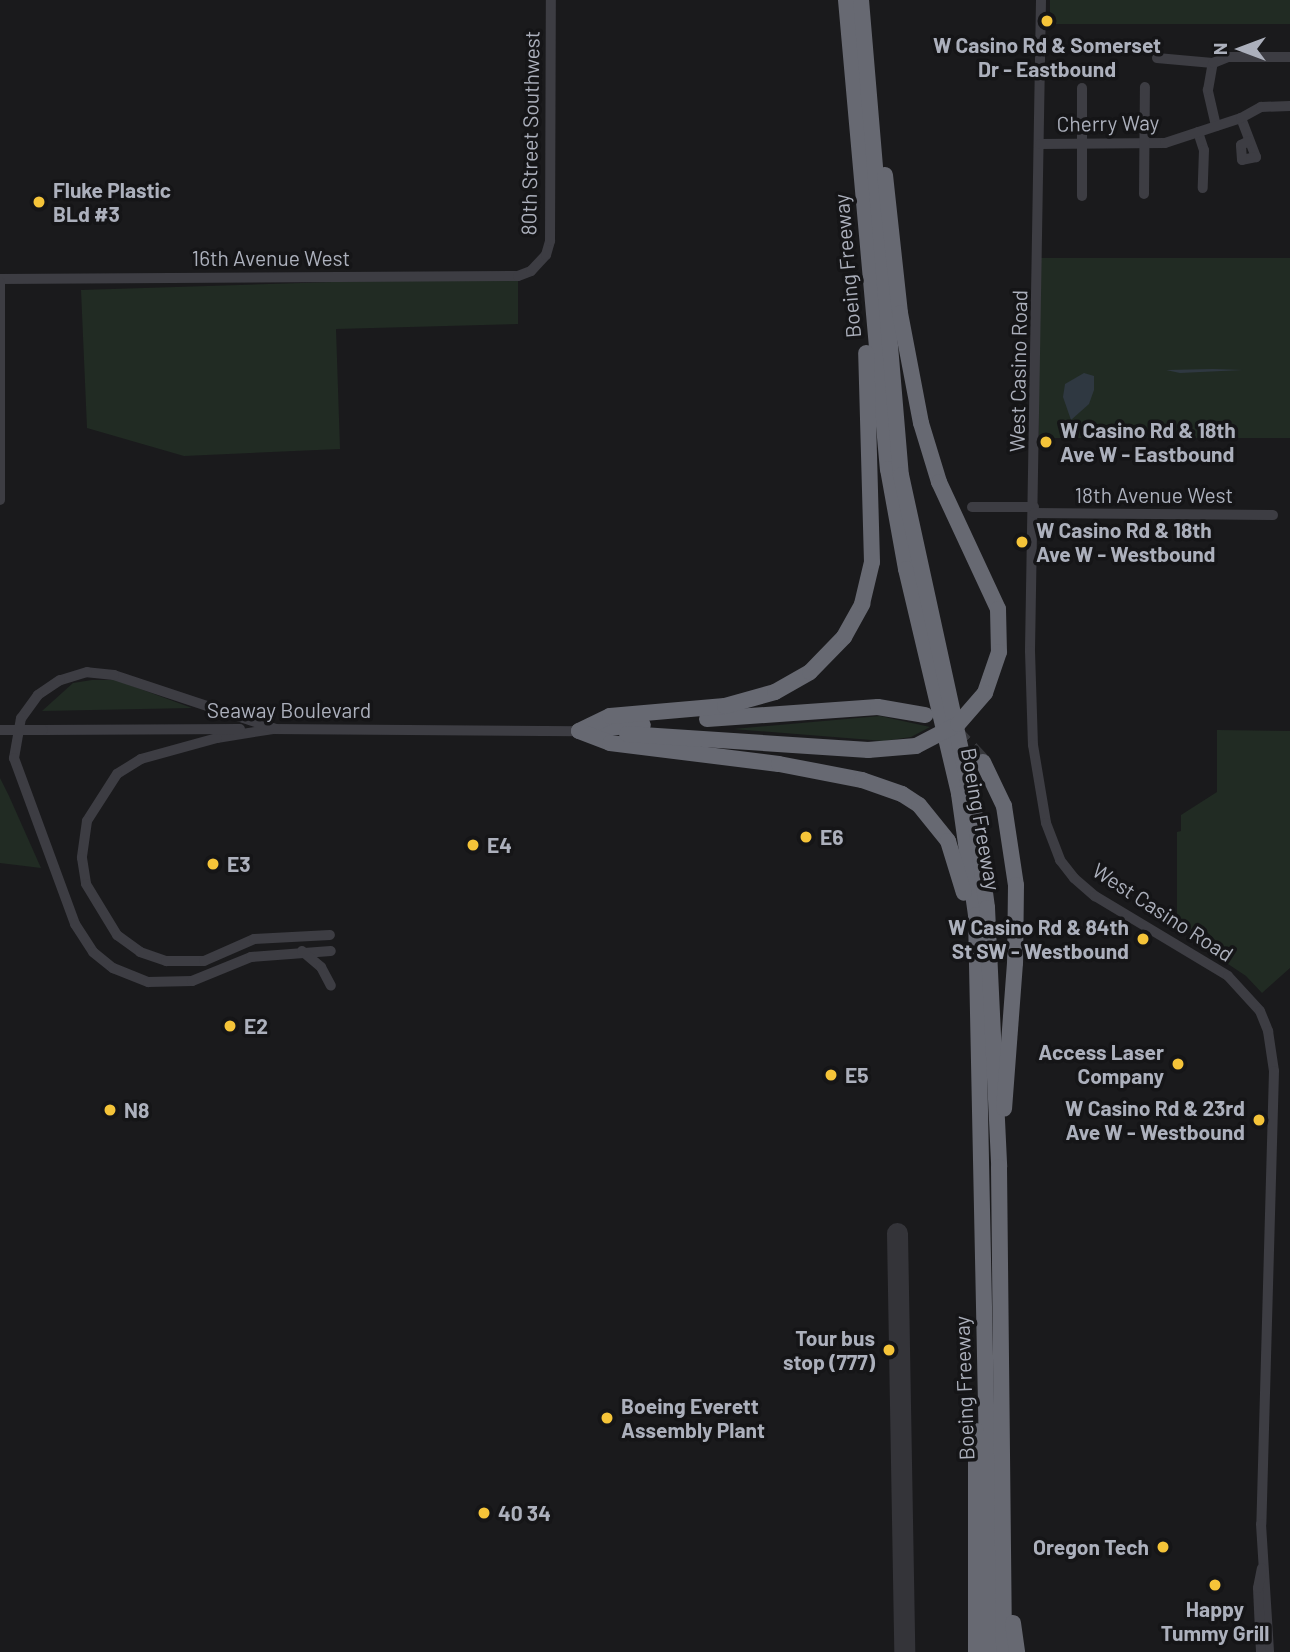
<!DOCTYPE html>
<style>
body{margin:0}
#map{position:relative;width:1290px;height:1652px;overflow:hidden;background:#1a1a1c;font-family:Barlow,sans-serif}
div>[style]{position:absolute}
.green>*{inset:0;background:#212b23;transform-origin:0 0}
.water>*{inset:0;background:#2f3841}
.taxiway>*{height:21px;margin:-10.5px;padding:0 10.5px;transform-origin:10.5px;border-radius:10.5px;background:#343439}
.highway-tunnel>*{height:16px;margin-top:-8px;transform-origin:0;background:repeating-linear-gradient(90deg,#37383c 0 16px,transparent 0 24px)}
.minor>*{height:10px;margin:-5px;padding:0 5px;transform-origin:5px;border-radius:5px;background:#3d3d43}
.highway>*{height:16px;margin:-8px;padding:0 8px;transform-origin:8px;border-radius:8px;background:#676972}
.minor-bridge>*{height:10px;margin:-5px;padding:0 5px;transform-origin:5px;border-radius:5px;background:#3d3d43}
.highway-bridge>*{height:16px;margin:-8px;padding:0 8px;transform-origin:8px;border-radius:8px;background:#676972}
.dots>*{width:19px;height:19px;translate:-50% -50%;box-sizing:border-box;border:4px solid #151517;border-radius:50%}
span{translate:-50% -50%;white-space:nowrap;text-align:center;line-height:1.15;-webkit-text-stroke:7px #151517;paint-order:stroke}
.poi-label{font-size:21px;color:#acb0bc;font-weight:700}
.left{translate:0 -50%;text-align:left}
.right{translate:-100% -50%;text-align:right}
.street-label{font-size:21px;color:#acb0bc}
.north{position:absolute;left:1206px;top:14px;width:70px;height:70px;-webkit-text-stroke:5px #151517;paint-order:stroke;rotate:270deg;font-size:19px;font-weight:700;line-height:28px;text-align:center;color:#acb0bc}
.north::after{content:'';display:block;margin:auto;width:24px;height:32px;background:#acb0bc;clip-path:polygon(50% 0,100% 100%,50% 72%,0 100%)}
</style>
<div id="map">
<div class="green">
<div style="left:1050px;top:0;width:240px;height:24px"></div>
<div style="left:1290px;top:258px;width:180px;height:251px;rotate:90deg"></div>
<div style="clip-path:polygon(518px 276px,518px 324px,336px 329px,340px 449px,184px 456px,87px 428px,81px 290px)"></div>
<div style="clip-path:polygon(92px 680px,116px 680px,192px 708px,42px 711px,73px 683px)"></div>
<div style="clip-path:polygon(880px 716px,930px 727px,911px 737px,884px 741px,733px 729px)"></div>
<div style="clip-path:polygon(1217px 730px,1290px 731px,1290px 968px,1262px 993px,1246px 976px,1216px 956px,1215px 940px,1202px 927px,1187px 934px,1177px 928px,1177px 832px,1181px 831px,1181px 815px,1217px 792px)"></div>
<div style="clip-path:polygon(0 778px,9px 796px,41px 868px,0 863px)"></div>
</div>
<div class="water">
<div style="clip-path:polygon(1166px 370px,1213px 369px,1243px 370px,1180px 373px)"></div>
<div style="clip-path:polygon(1084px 373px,1094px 376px,1094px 390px,1089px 404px,1071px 420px,1063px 397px,1065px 384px)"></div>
</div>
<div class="taxiway">
<div style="left:897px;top:1233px;width:419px;rotate:89deg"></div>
</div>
<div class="highway-tunnel">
<div style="left:954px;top:731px;width:42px;rotate:46.9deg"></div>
</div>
<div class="minor">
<div style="left:1041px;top:0;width:651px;rotate:90.97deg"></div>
<div style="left:1030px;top:651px;width:94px;rotate:88.2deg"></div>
<div style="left:1033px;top:745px;width:79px;rotate:80.5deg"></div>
<div style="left:1046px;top:823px;width:40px;rotate:69deg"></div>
<div style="left:1060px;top:860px;width:23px;rotate:52deg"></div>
<div style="left:1074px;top:878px;width:28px;rotate:41deg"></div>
<div style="left:1095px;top:896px;width:155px;rotate:31deg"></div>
<div style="left:1228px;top:976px;width:47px;rotate:47.6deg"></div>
<div style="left:1260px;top:1011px;width:22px;rotate:68deg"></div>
<div style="left:1268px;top:1031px;width:40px;rotate:81.5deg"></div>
<div style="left:1274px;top:1071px;width:453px;rotate:91.6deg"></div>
<div style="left:1261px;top:1524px;width:128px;rotate:86.4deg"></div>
<div style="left:1157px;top:58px;width:56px;rotate:5.1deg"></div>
<div style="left:1241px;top:118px;width:42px;rotate:69deg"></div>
<div style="left:1256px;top:157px;width:14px;rotate:168deg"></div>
<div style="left:1242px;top:160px;width:15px;rotate:-94deg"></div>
<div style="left:1241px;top:145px;width:9px;rotate:-27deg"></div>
<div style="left:1216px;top:126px;width:37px;rotate:-103deg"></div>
<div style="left:1208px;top:90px;width:27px;rotate:-80deg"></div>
<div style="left:1213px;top:63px;width:16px;rotate:-22deg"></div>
<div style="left:1228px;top:57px;width:62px"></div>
<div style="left:1198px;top:132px;width:19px;rotate:72deg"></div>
<div style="left:1204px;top:150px;width:38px;rotate:92deg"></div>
<div style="left:1040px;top:144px;width:125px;rotate:-0.5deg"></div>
<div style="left:1165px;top:143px;width:80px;rotate:-18.2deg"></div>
<div style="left:1241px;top:118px;width:23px;rotate:-29deg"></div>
<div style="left:1261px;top:107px;width:29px;rotate:-2deg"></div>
<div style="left:1144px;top:194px;width:107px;rotate:-89.5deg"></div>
<div style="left:1082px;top:196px;width:108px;rotate:-90deg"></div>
<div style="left:0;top:279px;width:518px;rotate:-0.33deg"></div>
<div style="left:518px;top:276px;width:14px;rotate:-21deg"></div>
<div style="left:531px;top:271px;width:22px;rotate:-47deg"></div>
<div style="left:546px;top:255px;width:15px;rotate:-74deg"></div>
<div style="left:550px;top:241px;width:241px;rotate:-89.8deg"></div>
<div style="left:0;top:282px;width:218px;rotate:90deg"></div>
<div style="left:972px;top:507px;width:62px"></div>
<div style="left:1034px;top:513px;width:239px;rotate:0.5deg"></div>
<div style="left:270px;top:729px;width:309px;rotate:0.4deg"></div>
<div style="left:273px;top:729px;width:57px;rotate:170.9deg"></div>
<div style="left:217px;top:738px;width:79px;rotate:164.6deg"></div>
<div style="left:141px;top:759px;width:28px;rotate:148deg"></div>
<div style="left:117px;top:774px;width:56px;rotate:122.6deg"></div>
<div style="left:87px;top:821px;width:37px;rotate:98deg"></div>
<div style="left:82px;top:858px;width:26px;rotate:81deg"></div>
<div style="left:86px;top:884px;width:60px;rotate:58.7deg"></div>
<div style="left:117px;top:935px;width:29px;rotate:36deg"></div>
<div style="left:140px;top:952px;width:28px;rotate:19deg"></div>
<div style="left:166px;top:961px;width:38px"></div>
<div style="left:204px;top:961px;width:55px;rotate:-23.7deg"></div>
<div style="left:254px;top:939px;width:76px;rotate:-3deg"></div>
<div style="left:276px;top:729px;width:171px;rotate:-161.6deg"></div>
<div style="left:114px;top:675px;width:27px;rotate:-174deg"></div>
<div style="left:87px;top:672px;width:28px;rotate:163deg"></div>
<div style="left:60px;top:680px;width:27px;rotate:146deg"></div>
<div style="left:38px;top:695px;width:29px;rotate:126deg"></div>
<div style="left:21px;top:718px;width:41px;rotate:99.9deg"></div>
<div style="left:14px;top:758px;width:177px;rotate:69.8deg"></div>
<div style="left:75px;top:924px;width:33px;rotate:57deg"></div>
<div style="left:93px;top:952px;width:26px;rotate:39deg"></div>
<div style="left:113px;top:968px;width:38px;rotate:22deg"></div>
<div style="left:148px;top:982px;width:44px;rotate:-1.3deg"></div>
<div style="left:192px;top:981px;width:64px;rotate:-22.1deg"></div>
<div style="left:251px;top:957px;width:80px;rotate:-4.3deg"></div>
<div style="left:43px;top:730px;width:197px;rotate:-0.3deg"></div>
<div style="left:302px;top:951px;width:25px;rotate:40deg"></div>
<div style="left:321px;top:967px;width:21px;rotate:62deg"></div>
<div style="left:1261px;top:1652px;width:64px;rotate:-92.7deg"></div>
<div style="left:1258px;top:1588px;width:20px;rotate:-79deg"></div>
</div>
<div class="highway">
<div style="left:846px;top:0;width:471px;rotate:84.9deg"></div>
<div style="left:888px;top:469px;width:102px;rotate:79.8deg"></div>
<div style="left:906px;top:569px;width:231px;rotate:76.7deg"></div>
<div style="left:959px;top:794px;width:122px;rotate:82deg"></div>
<div style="left:976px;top:915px;width:737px;rotate:88.83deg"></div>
<div style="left:861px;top:0;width:477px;rotate:85.2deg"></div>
<div style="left:901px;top:475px;width:343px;rotate:77.7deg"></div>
<div style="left:974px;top:810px;width:99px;rotate:82.4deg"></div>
<div style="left:987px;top:908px;width:259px;rotate:87.3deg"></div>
<div style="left:999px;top:1167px;width:485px;rotate:89.4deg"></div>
<div style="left:885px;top:175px;width:139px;rotate:83.8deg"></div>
<div style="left:900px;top:313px;width:112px;rotate:79.2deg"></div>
<div style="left:921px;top:423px;width:62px;rotate:73deg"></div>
<div style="left:939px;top:482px;width:140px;rotate:65.1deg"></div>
<div style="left:998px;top:609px;width:43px;rotate:88.7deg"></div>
<div style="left:999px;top:652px;width:43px;rotate:108.9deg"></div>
<div style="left:707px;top:719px;width:171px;rotate:-4deg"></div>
<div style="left:878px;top:707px;width:48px;rotate:9.7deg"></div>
<div style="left:592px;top:729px;width:51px;rotate:-4.5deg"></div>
<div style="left:579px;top:731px;width:34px;rotate:-26deg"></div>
<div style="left:610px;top:716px;width:115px;rotate:-5deg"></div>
<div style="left:725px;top:706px;width:52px;rotate:-15.6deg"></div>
<div style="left:775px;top:692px;width:40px;rotate:-29.7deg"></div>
<div style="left:810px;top:672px;width:49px;rotate:-45.8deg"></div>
<div style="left:844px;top:637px;width:38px;rotate:-61deg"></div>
<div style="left:862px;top:604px;width:43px;rotate:-76.6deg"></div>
<div style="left:872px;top:562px;width:209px;rotate:-91.6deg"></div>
<div style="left:579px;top:731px;width:33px;rotate:21deg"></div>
<div style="left:610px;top:743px;width:170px;rotate:7.1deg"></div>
<div style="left:779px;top:764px;width:85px;rotate:10.9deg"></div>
<div style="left:862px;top:780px;width:42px;rotate:19.3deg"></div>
<div style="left:902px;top:794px;width:20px;rotate:33deg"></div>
<div style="left:919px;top:805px;width:46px;rotate:51.1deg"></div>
<div style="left:948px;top:841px;width:54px;rotate:72.9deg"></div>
<div style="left:627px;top:734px;width:242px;rotate:3.8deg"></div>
<div style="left:868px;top:750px;width:48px;rotate:-4.8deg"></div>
<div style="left:983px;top:762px;width:49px;rotate:64.5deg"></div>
<div style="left:1004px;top:806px;width:80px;rotate:81.4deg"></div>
<div style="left:1016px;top:885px;width:78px;rotate:90.7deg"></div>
<div style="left:1015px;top:963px;width:146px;rotate:94.3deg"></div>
<div style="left:1013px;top:1623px;width:29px;rotate:82deg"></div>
<div style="left:976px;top:1652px;width:221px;rotate:-90deg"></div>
</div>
<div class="minor-bridge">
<div style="left:0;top:730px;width:43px"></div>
</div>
<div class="highway-bridge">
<div style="left:916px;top:746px;width:47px;rotate:-27.6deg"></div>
<div style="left:958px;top:724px;width:41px;rotate:-48.9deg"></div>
</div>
<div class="dots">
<div style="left:1047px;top:21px;background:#f5c439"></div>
<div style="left:39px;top:202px;background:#f5c439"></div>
<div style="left:1046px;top:442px;background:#f5c439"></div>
<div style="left:1022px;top:542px;background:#f5c439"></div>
<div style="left:806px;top:837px;background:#f5c439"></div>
<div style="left:473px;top:845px;background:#f5c439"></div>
<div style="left:213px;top:864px;background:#f5c439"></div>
<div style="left:1143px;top:939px;background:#f5c439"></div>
<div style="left:230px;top:1026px;background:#f5c439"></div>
<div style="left:1178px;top:1064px;background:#f5c439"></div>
<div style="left:831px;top:1075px;background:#f5c439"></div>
<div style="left:110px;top:1110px;background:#f5c439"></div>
<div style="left:1259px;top:1120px;background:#f5c439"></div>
<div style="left:889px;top:1350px;background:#f5c439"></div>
<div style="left:607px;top:1418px;background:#f5c439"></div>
<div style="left:484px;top:1513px;background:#f5c439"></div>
<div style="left:1163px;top:1547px;background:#f5c439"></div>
<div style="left:1215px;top:1585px;background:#f5c439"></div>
</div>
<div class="poi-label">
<span style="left:1047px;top:57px">W Casino Rd &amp; Somerset<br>Dr - Eastbound</span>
<span class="left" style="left:53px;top:202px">Fluke Plastic<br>BLd #3</span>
<span class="left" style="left:1060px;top:442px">W Casino Rd &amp; 18th<br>Ave W - Eastbound</span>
<span class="left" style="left:1036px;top:542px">W Casino Rd &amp; 18th<br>Ave W - Westbound</span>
<span class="left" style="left:820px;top:837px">E6</span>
<span class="left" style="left:487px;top:845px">E4</span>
<span class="left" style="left:227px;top:864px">E3</span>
<span class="right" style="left:1129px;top:939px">W Casino Rd &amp; 84th<br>St SW - Westbound</span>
<span class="left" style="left:244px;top:1026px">E2</span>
<span class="right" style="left:1164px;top:1064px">Access Laser<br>Company</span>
<span class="left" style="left:845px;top:1075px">E5</span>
<span class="right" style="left:1245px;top:1120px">W Casino Rd &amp; 23rd<br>Ave W - Westbound</span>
<span class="left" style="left:124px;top:1110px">N8</span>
<span class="right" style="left:875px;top:1350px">Tour bus<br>stop (777)</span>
<span class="left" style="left:621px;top:1418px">Boeing Everett<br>Assembly Plant</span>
<span class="left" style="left:498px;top:1513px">40 34</span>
<span class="right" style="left:1149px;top:1547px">Oregon Tech</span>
<span style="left:1215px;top:1621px">Happy<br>Tummy Grill</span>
</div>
<div class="street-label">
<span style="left:1108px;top:123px;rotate:-1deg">Cherry Way</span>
<span style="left:530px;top:133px;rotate:-89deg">80th Street Southwest</span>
<span style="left:271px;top:258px">16th Avenue West</span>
<span style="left:847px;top:266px;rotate:-95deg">Boeing Freeway</span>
<span style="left:1018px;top:371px;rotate:-89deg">West Casino Road</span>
<span style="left:1154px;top:495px">18th Avenue West</span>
<span style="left:289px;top:710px">Seaway Boulevard</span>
<span style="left:981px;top:819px;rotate:80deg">Boeing Freeway</span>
<span style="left:1163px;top:912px;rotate:33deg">West Casino Road</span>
<span style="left:964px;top:1388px;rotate:-92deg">Boeing Freeway</span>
</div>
<div class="north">N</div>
</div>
